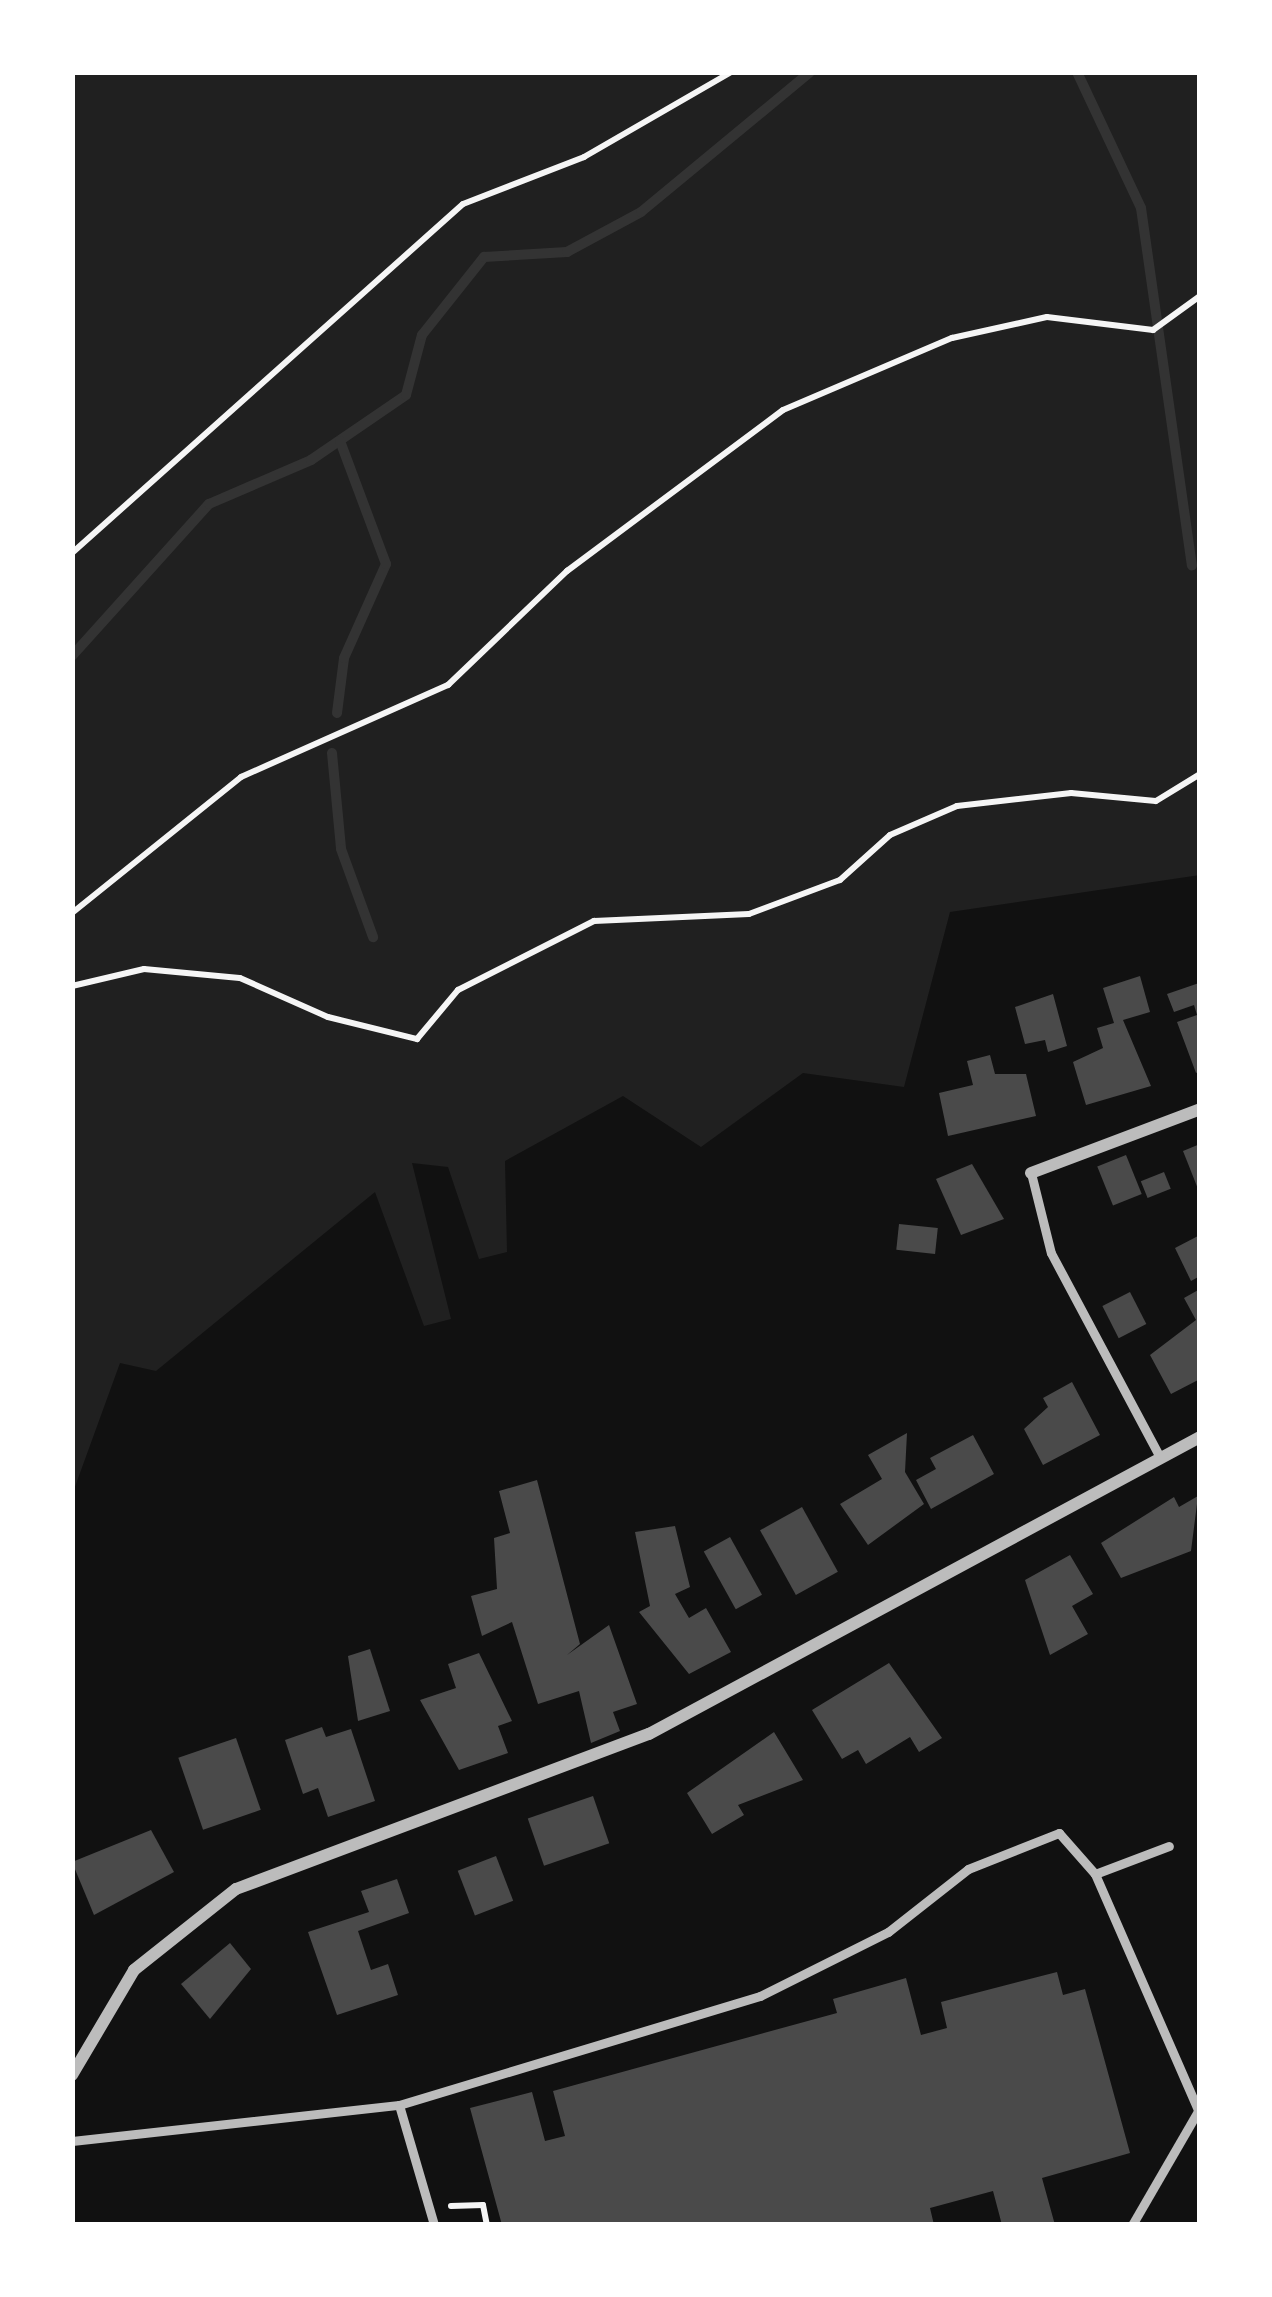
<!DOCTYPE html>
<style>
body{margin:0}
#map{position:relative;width:1272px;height:2297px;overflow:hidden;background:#111;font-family:Literata,serif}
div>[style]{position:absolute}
.green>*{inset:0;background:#202020}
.stream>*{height:10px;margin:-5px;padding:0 5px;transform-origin:5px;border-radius:5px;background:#333}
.building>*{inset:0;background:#4a4a4a;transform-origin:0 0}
.path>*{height:6px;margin:-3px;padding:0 3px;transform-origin:3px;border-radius:3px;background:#f5f5f5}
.service>*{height:9px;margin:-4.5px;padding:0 4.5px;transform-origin:4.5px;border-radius:4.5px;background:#bcbcbc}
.minor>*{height:12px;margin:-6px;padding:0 6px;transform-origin:6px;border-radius:6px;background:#bcbcbc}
span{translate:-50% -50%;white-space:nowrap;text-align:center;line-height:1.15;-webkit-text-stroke:12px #fff;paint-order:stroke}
.frame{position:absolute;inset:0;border:75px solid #fff;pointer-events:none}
</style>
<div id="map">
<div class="green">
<div style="clip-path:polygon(72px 72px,1200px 72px,1200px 875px,950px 912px,904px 1087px,803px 1073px,701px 1147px,623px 1096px,505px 1161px,507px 1252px,479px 1259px,448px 1167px,412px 1163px,451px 1319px,424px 1326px,375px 1192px,156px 1371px,120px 1363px,72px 1495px)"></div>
</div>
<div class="stream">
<div style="left:1077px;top:72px;width:150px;rotate:64.8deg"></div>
<div style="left:1141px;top:208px;width:361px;rotate:81.9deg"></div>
<div style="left:72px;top:656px;width:205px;rotate:-48deg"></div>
<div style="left:209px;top:504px;width:111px;rotate:-23.3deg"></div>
<div style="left:311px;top:460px;width:115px;rotate:-34.4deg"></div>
<div style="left:406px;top:395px;width:62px;rotate:-75.1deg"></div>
<div style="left:422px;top:335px;width:100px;rotate:-51.5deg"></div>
<div style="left:484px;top:257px;width:83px;rotate:-3.4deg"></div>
<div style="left:567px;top:252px;width:84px;rotate:-28.4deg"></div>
<div style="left:641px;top:212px;width:219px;rotate:-39.6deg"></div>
<div style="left:337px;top:713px;width:55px;rotate:-82.7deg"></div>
<div style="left:344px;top:658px;width:103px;rotate:-65.9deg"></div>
<div style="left:386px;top:564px;width:131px;rotate:-110.5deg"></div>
<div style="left:332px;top:753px;width:96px;rotate:84.6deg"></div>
<div style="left:341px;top:849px;width:94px;rotate:70deg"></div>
</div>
<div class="building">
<div style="clip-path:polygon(1140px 976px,1150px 1012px,1123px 1020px,1151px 1086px,1086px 1105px,1073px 1062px,1103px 1048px,1097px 1028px,1114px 1023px,1103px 988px)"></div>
<div style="clip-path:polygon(1199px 983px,1200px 1071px,1196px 1073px,1177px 1022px,1197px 1015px,1194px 1005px,1174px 1012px,1167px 994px)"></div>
<div style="clip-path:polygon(1053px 994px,1067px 1046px,1048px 1052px,1045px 1040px,1025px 1044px,1015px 1007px)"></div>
<div style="clip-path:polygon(990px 1055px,995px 1074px,1026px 1074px,1036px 1116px,948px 1136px,939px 1093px,973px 1085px,967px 1061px)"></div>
<div style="clip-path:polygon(1200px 1144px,1200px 1194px,1183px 1151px)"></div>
<div style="left:1126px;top:1155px;width:42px;height:31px;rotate:68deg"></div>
<div style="clip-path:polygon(972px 1164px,1004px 1219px,961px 1235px,936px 1179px)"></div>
<div style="left:1164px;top:1172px;width:18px;height:25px;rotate:68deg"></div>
<div style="left:899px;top:1224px;width:39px;height:26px;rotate:6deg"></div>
<div style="clip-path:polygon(1198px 1236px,1200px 1276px,1191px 1281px,1175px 1248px)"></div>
<div style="clip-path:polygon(1200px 1289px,1200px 1379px,1171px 1394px,1150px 1355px,1196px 1320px,1184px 1298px)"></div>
<div style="left:1130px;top:1292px;width:36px;height:31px;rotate:63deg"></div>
<div style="clip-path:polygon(1072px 1382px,1100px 1435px,1043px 1465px,1024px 1429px,1048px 1407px,1043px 1398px)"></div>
<div style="clip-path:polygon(907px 1433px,905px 1472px,924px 1504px,868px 1545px,840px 1504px,882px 1479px,868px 1455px)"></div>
<div style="clip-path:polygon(973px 1435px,994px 1474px,931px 1509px,916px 1480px,936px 1469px,930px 1458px)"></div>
<div style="clip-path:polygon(537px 1480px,580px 1644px,567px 1655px,609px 1625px,637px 1704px,613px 1712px,620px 1731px,591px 1743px,579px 1691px,538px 1704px,512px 1622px,482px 1636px,471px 1596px,497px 1589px,494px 1538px,510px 1533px,499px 1491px)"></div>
<div style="clip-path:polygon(1198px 1496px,1191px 1551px,1121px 1578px,1101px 1543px,1174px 1497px,1179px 1507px)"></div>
<div style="left:802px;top:1507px;width:74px;height:48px;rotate:61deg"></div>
<div style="clip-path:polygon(675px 1526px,690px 1587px,675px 1594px,689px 1618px,706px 1608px,731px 1652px,689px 1674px,639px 1612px,650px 1606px,635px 1532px)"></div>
<div style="left:730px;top:1537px;width:66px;height:30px;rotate:61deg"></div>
<div style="clip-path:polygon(1070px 1555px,1093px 1594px,1072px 1606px,1088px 1634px,1050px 1655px,1025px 1580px)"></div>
<div style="clip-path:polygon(370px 1649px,390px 1711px,358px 1721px,348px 1656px)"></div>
<div style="clip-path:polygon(479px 1653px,512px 1721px,498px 1726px,508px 1753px,459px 1770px,420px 1700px,456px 1688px,448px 1664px)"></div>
<div style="clip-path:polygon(889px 1663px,942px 1738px,919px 1752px,910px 1737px,866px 1764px,858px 1750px,842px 1759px,812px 1710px)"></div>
<div style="clip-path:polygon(322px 1727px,326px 1737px,351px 1729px,375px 1801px,328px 1817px,318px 1788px,303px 1794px,285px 1740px)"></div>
<div style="clip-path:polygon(774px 1732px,803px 1780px,738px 1805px,744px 1815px,712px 1834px,687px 1793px)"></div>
<div style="left:236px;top:1738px;width:76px;height:61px;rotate:71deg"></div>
<div style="left:593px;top:1796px;width:50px;height:69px;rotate:71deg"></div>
<div style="clip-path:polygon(151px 1830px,174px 1872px,94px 1915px,72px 1862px)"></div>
<div style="left:496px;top:1856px;width:48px;height:41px;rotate:69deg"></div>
<div style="clip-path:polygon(397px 1879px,409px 1913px,358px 1931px,371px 1970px,388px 1964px,398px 1995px,337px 2015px,308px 1932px,369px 1912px,361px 1891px)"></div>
<div style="clip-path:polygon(230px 1943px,251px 1969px,210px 2019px,181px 1984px)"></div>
<div style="clip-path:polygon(1057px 1972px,1063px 1995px,1085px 1989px,1130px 2153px,1042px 2178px,1055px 2225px,1002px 2225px,993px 2191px,930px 2208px,934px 2225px,502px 2225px,470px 2108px,532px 2092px,545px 2141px,565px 2136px,553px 2091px,837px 2013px,833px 1999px,906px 1978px,921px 2035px,947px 2028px,941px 2002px)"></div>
</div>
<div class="path">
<div style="left:72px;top:553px;width:524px;rotate:-41.75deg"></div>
<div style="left:463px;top:204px;width:130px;rotate:-21.2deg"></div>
<div style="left:584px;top:157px;width:170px;rotate:-30deg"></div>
<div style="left:72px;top:913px;width:217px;rotate:-38.8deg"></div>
<div style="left:241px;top:777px;width:227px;rotate:-24deg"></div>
<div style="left:448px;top:685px;width:165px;rotate:-43.8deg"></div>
<div style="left:567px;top:571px;width:269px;rotate:-36.7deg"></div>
<div style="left:783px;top:410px;width:184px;rotate:-23.1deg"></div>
<div style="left:952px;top:338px;width:97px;rotate:-12.5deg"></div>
<div style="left:1047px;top:317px;width:107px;rotate:7deg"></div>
<div style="left:1153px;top:330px;width:58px;rotate:-35.9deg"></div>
<div style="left:72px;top:986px;width:74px;rotate:-13.3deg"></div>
<div style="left:144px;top:969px;width:96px;rotate:5.4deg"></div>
<div style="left:240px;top:978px;width:96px;rotate:23.9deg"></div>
<div style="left:328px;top:1017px;width:92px;rotate:13.9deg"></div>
<div style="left:417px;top:1039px;width:64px;rotate:-50.1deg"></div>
<div style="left:458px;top:990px;width:153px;rotate:-26.9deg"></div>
<div style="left:594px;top:921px;width:155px;rotate:-2.6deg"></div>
<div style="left:749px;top:914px;width:97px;rotate:-20.5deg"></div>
<div style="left:840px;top:880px;width:67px;rotate:-42deg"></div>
<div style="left:890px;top:835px;width:73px;rotate:-23.4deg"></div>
<div style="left:957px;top:806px;width:115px;rotate:-6.5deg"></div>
<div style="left:1071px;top:793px;width:85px;rotate:5.4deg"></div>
<div style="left:1156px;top:801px;width:52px;rotate:-31.5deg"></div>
<div style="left:451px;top:2206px;width:32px;rotate:-2deg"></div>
<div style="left:483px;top:2205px;width:20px;rotate:79deg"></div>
</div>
<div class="service">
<div style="left:1031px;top:1173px;width:82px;rotate:76deg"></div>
<div style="left:1051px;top:1253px;width:231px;rotate:61.9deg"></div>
<div style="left:1095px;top:1874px;width:79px;rotate:-20.7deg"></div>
<div style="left:399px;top:2105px;width:377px;rotate:-16.8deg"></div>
<div style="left:760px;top:1996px;width:143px;rotate:-26.6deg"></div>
<div style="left:888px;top:1932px;width:102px;rotate:-38.2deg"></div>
<div style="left:968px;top:1869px;width:98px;rotate:-21.6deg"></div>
<div style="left:1059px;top:1833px;width:55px;rotate:48.7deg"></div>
<div style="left:1095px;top:1874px;width:262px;rotate:66.4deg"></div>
<div style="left:72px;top:2141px;width:329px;rotate:-6.3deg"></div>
<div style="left:399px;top:2105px;width:125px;rotate:73.7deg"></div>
<div style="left:1132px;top:2225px;width:132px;rotate:-59.9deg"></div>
</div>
<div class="minor">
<div style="left:1031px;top:1173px;width:181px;rotate:-20.7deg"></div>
<div style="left:72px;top:2075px;width:122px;rotate:-59.4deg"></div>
<div style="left:134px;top:1970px;width:130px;rotate:-38.5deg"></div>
<div style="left:236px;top:1889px;width:441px;rotate:-20.6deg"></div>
<div style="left:649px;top:1734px;width:626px;rotate:-28.33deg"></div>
</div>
<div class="frame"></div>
</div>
